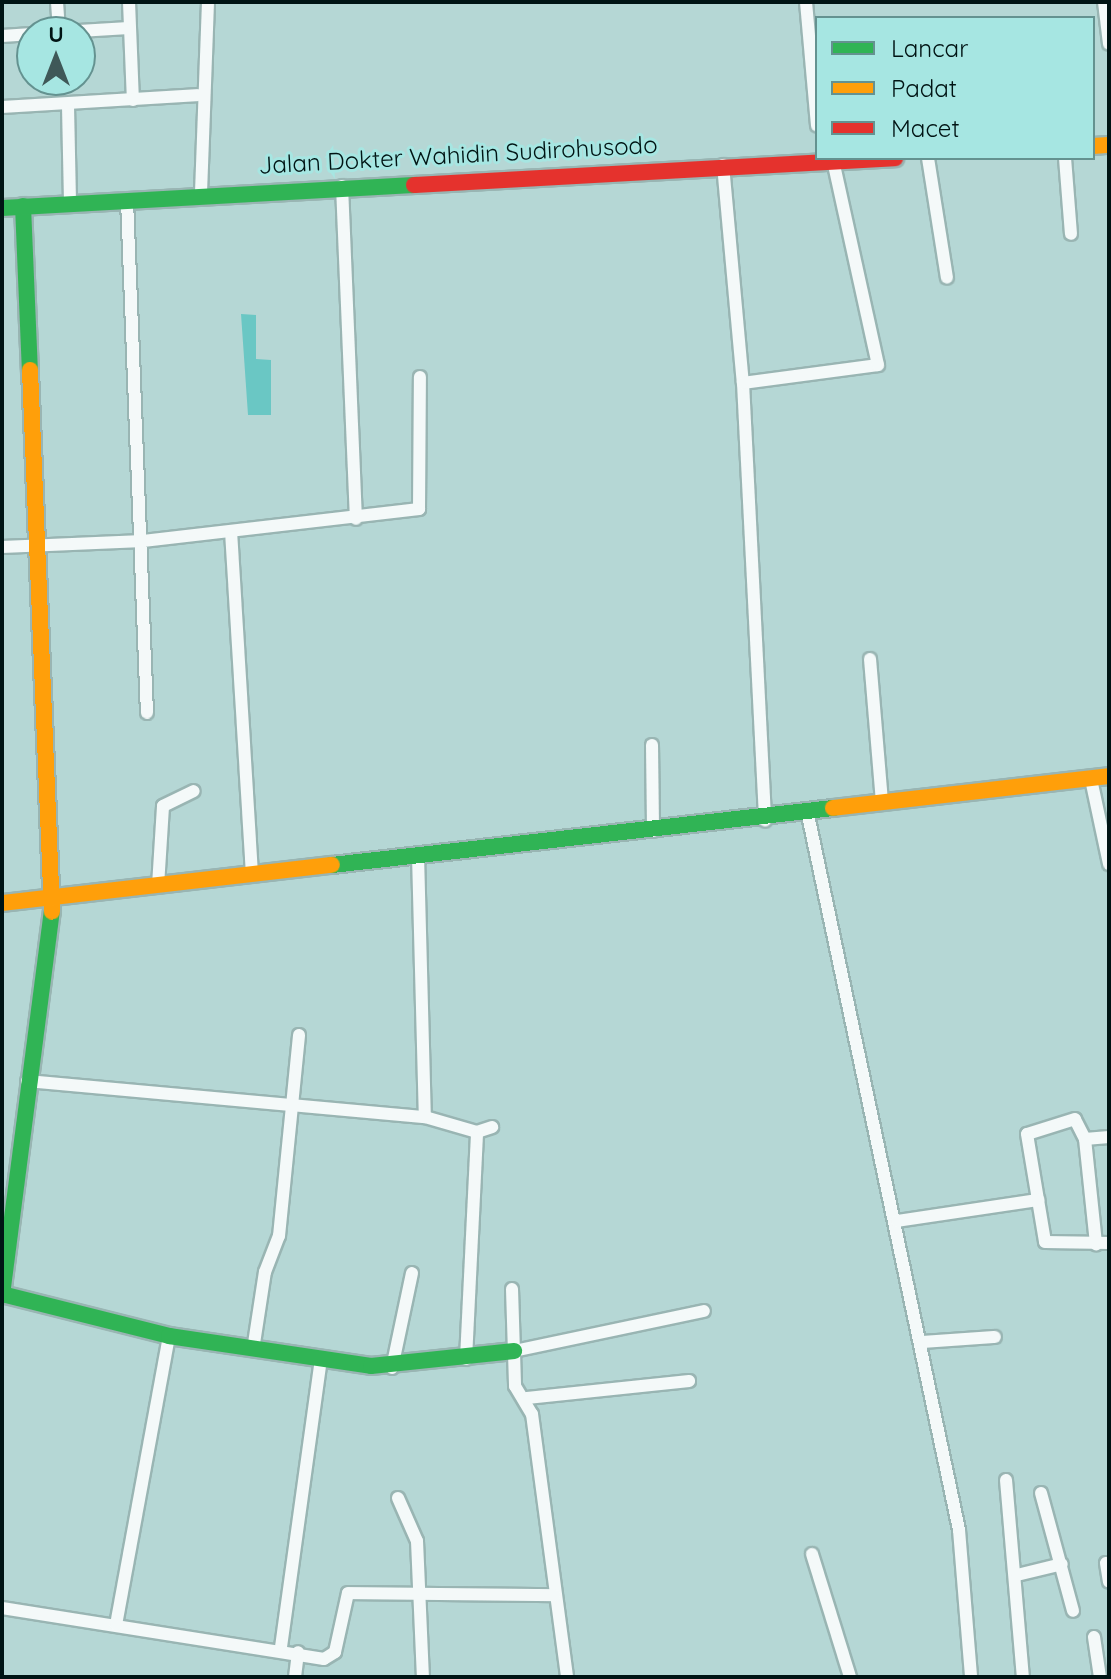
<!DOCTYPE html>
<style>
body{margin:0}
#map{position:relative;width:1111px;height:1679px;overflow:hidden;background:#b5d7d5;font-family:Quicksand,sans-serif}
div>[style]{position:absolute}
.water>*{inset:0;background:#6ac7c4}
.roads{filter:drop-shadow(2px 0 #99b5b3) drop-shadow(-2px 0 #99b5b3) drop-shadow(0 2px #99b5b3) drop-shadow(0 -2px #99b5b3)}
.street>*{height:12px;margin:-6px;padding:0 6px;transform-origin:6px;border-radius:6px;background:#f4f9f9}
.fast>*{height:16px;margin:-8px;padding:0 8px;transform-origin:8px;border-radius:8px;background:#30b455}
.slow>*{height:16px;margin:-8px;padding:0 8px;transform-origin:8px;border-radius:8px;background:#ff9f0a}
.jam>*{height:16px;margin:-8px;padding:0 8px;transform-origin:8px;border-radius:8px;background:#e5322d}
span{translate:-50% -50%;white-space:nowrap;text-align:center;line-height:1.15;-webkit-text-stroke:6px #a6e6e2;paint-order:stroke}
.street-label{font-size:24px;color:#001414}
.frame{position:absolute;inset:0;border:4px solid #001414;pointer-events:none}
.legend{position:absolute;left:815px;top:16px;width:280px;height:144px;box-sizing:border-box;background:#a6e6e2;border:2px solid #649290;margin:0;padding:10px 14px;list-style:none;font-size:24px;color:#001414}
.legend li{display:flex;align-items:center;gap:16px;height:40px}
.legend b{width:40px;border:2px solid #649290}
.north{position:absolute;left:16px;top:16px;width:80px;height:80px;box-sizing:border-box;background:#a6e6e2;border:2px solid #649290;border-radius:50%;rotate:0deg;font-size:22px;font-weight:700;line-height:32px;text-align:center;color:#001414}
.north::after{content:'';display:block;margin:auto;width:28px;height:36px;background:#3f5858;clip-path:polygon(50% 0,100% 100%,50% 72%,0 100%)}
</style>
<div id="map">
<div class="water">
<div style="clip-path:polygon(241px 314px,256px 315px,256px 359px,271px 360px,271px 415px,248px 415px)"></div>
</div>
<div class="roads">
<div class="street">
<div style="left:57px;top:2px;width:30px;rotate:86deg"></div>
<div style="left:129px;top:2px;width:98px;rotate:87.7deg"></div>
<div style="left:806px;top:2px;width:124px;rotate:84.9deg"></div>
<div style="left:1104px;top:2px;width:42px;rotate:83.2deg"></div>
<div style="left:62px;top:32px;width:67px;rotate:-3.4deg"></div>
<div style="left:2px;top:36px;width:30px;rotate:-4deg"></div>
<div style="left:68px;top:106px;width:98px;rotate:88.8deg"></div>
<div style="left:2px;top:107px;width:196px;rotate:-3.5deg"></div>
<div style="left:928px;top:158px;width:121px;rotate:81deg"></div>
<div style="left:1065px;top:158px;width:76px;rotate:85.5deg"></div>
<div style="left:723px;top:165px;width:219px;rotate:84.8deg"></div>
<div style="left:743px;top:383px;width:438px;rotate:87.1deg"></div>
<div style="left:342px;top:186px;width:333px;rotate:87.6deg"></div>
<div style="left:201px;top:193px;width:191px;rotate:-87.9deg"></div>
<div style="left:127px;top:200px;width:513px;rotate:87.77deg"></div>
<div style="left:743px;top:383px;width:136px;rotate:-7.6deg"></div>
<div style="left:878px;top:365px;width:209px;rotate:-102.4deg"></div>
<div style="left:231px;top:531px;width:344px;rotate:86.5deg"></div>
<div style="left:2px;top:547px;width:141px;rotate:-2.4deg"></div>
<div style="left:143px;top:541px;width:278px;rotate:-6.6deg"></div>
<div style="left:419px;top:509px;width:132px;rotate:-89.6deg"></div>
<div style="left:870px;top:659px;width:144px;rotate:85.2deg"></div>
<div style="left:652px;top:745px;width:86px;rotate:89.3deg"></div>
<div style="left:1091px;top:779px;width:87px;rotate:78deg"></div>
<div style="left:808px;top:815px;width:731px;rotate:78.07deg"></div>
<div style="left:959px;top:1530px;width:147px;rotate:85.3deg"></div>
<div style="left:418px;top:855px;width:262px;rotate:88.5deg"></div>
<div style="left:158px;top:886px;width:80px;rotate:-86.4deg"></div>
<div style="left:163px;top:806px;width:34px;rotate:-26deg"></div>
<div style="left:27px;top:1081px;width:400px;rotate:5.2deg"></div>
<div style="left:425px;top:1117px;width:54px;rotate:16.1deg"></div>
<div style="left:477px;top:1132px;width:16px;rotate:-18deg"></div>
<div style="left:1109px;top:1137px;width:24px;rotate:175deg"></div>
<div style="left:1085px;top:1139px;width:22px;rotate:-117deg"></div>
<div style="left:1075px;top:1119px;width:50px;rotate:162.6deg"></div>
<div style="left:1027px;top:1134px;width:109px;rotate:80.5deg"></div>
<div style="left:1045px;top:1242px;width:64px;rotate:0.9deg"></div>
<div style="left:1085px;top:1139px;width:106px;rotate:84deg"></div>
<div style="left:897px;top:1221px;width:143px;rotate:-8.5deg"></div>
<div style="left:512px;top:1289px;width:97px;rotate:88.2deg"></div>
<div style="left:515px;top:1386px;width:33px;rotate:59deg"></div>
<div style="left:532px;top:1414px;width:265px;rotate:82.4deg"></div>
<div style="left:921px;top:1342px;width:74px;rotate:-3.9deg"></div>
<div style="left:253px;top:1350px;width:79px;rotate:-81.3deg"></div>
<div style="left:265px;top:1272px;width:39px;rotate:-69deg"></div>
<div style="left:279px;top:1236px;width:202px;rotate:-84.3deg"></div>
<div style="left:514px;top:1351px;width:194px;rotate:-11.9deg"></div>
<div style="left:466px;top:1359px;width:227px;rotate:-87.2deg"></div>
<div style="left:392px;top:1368px;width:97px;rotate:-78.1deg"></div>
<div style="left:527px;top:1398px;width:163px;rotate:-6deg"></div>
<div style="left:1006px;top:1480px;width:198px;rotate:85.1deg"></div>
<div style="left:1041px;top:1493px;width:122px;rotate:74.8deg"></div>
<div style="left:398px;top:1498px;width:47px;rotate:66.2deg"></div>
<div style="left:417px;top:1541px;width:136px;rotate:87.5deg"></div>
<div style="left:812px;top:1554px;width:129px;rotate:72.8deg"></div>
<div style="left:1106px;top:1563px;width:19px;rotate:81deg"></div>
<div style="left:1017px;top:1575px;width:46px;rotate:-13.7deg"></div>
<div style="left:2px;top:1608px;width:326px;rotate:9deg"></div>
<div style="left:324px;top:1659px;width:13px;rotate:-32deg"></div>
<div style="left:335px;top:1652px;width:60px;rotate:-77.6deg"></div>
<div style="left:348px;top:1593px;width:207px;rotate:0.6deg"></div>
<div style="left:116px;top:1625px;width:294px;rotate:-79.6deg"></div>
<div style="left:1094px;top:1637px;width:40px;rotate:81.5deg"></div>
<div style="left:281px;top:1647px;width:292px;rotate:-82.1deg"></div>
<div style="left:295px;top:1677px;width:25px;rotate:-83deg"></div>
</div>
<div class="fast">
<div style="left:23px;top:206px;width:164px;rotate:87.6deg"></div>
<div style="left:2px;top:208px;width:413px;rotate:-3.2deg"></div>
<div style="left:332px;top:865px;width:504px;rotate:-6.49deg"></div>
<div style="left:2px;top:1294px;width:172px;rotate:14.1deg"></div>
<div style="left:169px;top:1336px;width:204px;rotate:8.4deg"></div>
<div style="left:371px;top:1366px;width:144px;rotate:-6deg"></div>
<div style="left:2px;top:1295px;width:386px;rotate:-82.6deg"></div>
</div>
<div class="slow">
<div style="left:1093px;top:146px;width:16px;rotate:-4deg"></div>
<div style="left:30px;top:370px;width:542px;rotate:87.68deg"></div>
<div style="left:833px;top:808px;width:278px;rotate:-6.6deg"></div>
<div style="left:2px;top:903px;width:332px;rotate:-6.6deg"></div>
</div>
<div class="jam">
<div style="left:414px;top:185px;width:482px;rotate:-3.2deg"></div>
</div>
</div>
<div class="street-label">
<span style="left:458px;top:155px;rotate:-3deg">Jalan Dokter Wahidin Sudirohusodo</span>
</div>
<div class="frame"></div>
<ul class="legend">
<li><b style="height:10px;background:#30b455"></b>Lancar</li>
<li><b style="height:10px;background:#ff9f0a"></b>Padat</li>
<li><b style="height:10px;background:#e5322d"></b>Macet</li>
</ul>
<div class="north">U</div>
</div>
